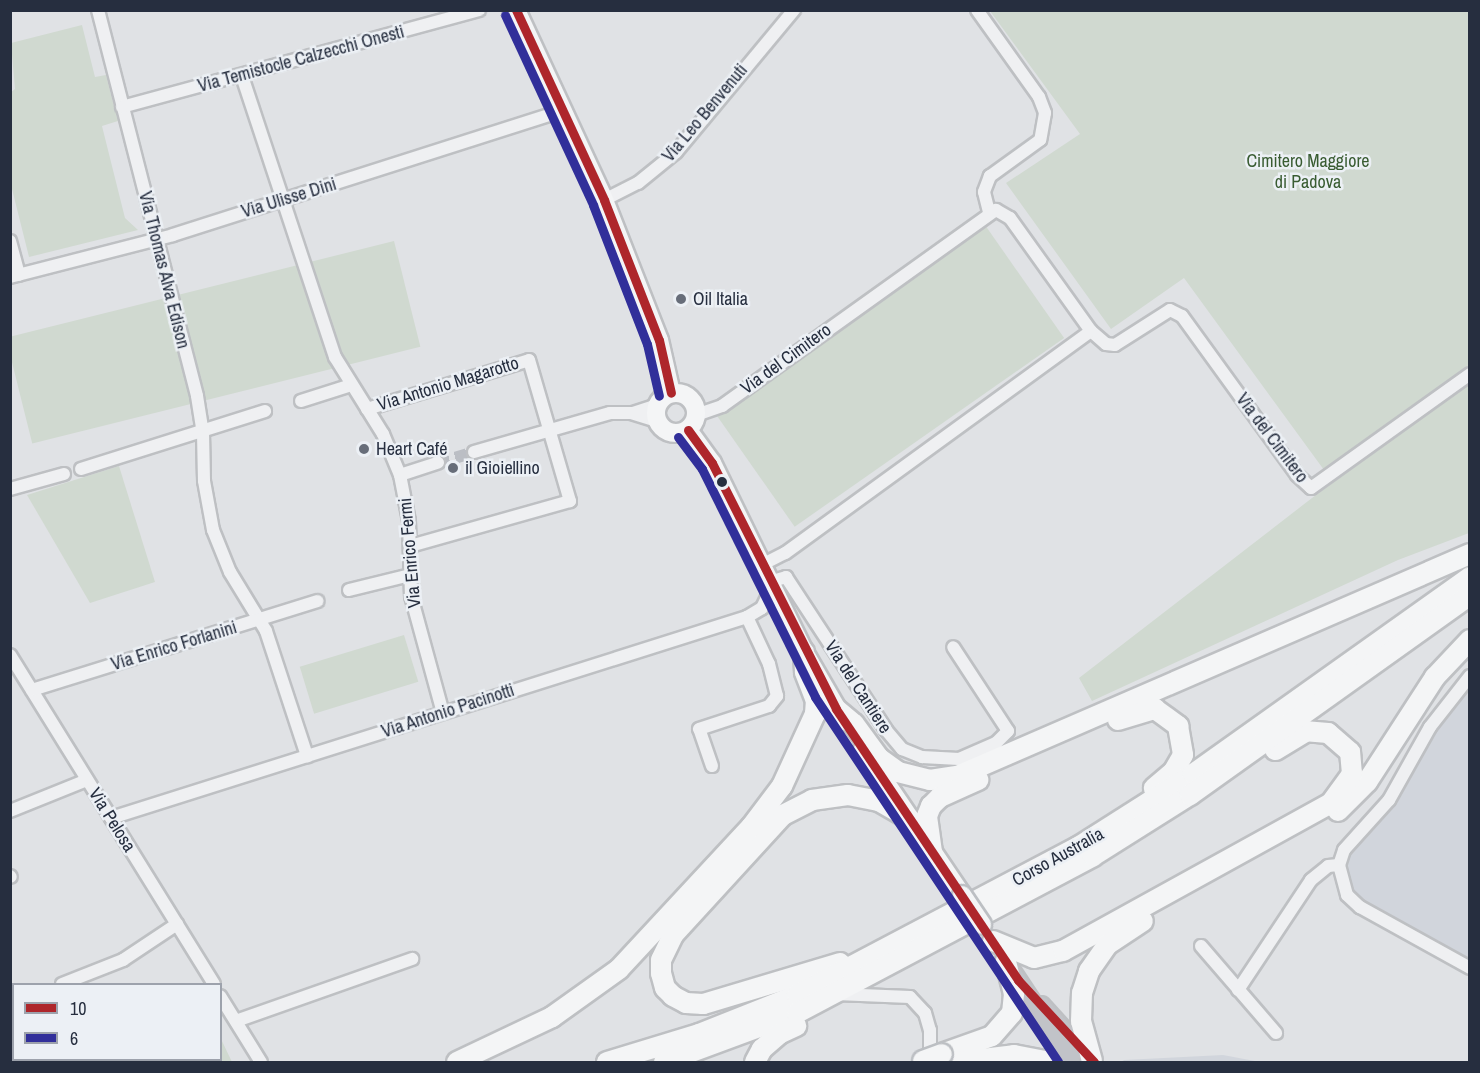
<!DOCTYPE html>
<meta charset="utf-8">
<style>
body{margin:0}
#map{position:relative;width:1480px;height:1073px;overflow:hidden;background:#e0e2e5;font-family:"Archivo Narrow",sans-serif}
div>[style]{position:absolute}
.built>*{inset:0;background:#d1d5dc}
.green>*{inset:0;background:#d0d9d0;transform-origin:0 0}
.minor-tunnel>*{height:12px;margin-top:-6px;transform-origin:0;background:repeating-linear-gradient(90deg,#bbbec4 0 12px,transparent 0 18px)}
.roads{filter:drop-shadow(2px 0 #bec0c3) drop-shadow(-2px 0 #bec0c3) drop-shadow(0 2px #bec0c3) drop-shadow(0 -2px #bec0c3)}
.minor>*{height:12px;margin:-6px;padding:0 6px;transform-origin:6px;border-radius:6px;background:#eff0f2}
.secondary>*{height:16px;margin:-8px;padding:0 8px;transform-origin:8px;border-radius:8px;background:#c1c3c8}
.primary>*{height:18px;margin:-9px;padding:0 9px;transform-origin:9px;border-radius:9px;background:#f4f5f6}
.primary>.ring{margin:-9px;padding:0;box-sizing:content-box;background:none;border:18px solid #f4f5f6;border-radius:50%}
.trunk>*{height:20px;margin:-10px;padding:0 10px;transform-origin:10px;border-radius:10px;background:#f4f5f6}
.bridges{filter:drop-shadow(2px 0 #bcbfc3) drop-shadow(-2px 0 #bcbfc3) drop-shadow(0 2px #bcbfc3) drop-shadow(0 -2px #bcbfc3)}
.primary-bridge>*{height:18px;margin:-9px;padding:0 9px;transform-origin:9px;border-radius:9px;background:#f4f5f6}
.trunk-bridge>*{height:20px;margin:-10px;padding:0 10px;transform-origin:10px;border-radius:10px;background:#f4f5f6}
.bus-1>*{height:9px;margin:-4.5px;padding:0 4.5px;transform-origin:4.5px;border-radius:4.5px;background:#ae262b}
.bus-2>*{height:9px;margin:-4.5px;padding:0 4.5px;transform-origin:4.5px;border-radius:4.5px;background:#312f9a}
.dots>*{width:16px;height:16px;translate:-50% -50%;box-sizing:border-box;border:3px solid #ecf0f5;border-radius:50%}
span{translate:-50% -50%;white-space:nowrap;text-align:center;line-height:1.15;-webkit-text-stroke:5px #ecf0f5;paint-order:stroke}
.street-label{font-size:18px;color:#262e3f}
.park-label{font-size:18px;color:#395c32}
.poi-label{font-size:18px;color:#262e3f}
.left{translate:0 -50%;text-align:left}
.frame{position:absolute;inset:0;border:12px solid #262e3f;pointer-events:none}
.legend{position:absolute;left:12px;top:983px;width:210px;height:78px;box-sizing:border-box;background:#ecf0f5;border:2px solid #9da2ac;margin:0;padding:8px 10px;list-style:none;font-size:18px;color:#262e3f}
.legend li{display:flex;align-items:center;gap:12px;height:30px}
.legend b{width:30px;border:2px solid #9da2ac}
</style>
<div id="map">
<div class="built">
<div style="clip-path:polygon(1469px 680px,1469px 958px,1369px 905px,1351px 888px,1346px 860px,1352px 845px)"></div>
<div style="clip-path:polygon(1223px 1055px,1260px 1062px,1121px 1062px,1124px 1060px)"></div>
</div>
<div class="green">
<div style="clip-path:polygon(990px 11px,1469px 11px,1469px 365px,1324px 470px,1184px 278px,1111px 329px,1006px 183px,1080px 134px)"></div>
<div style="clip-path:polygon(82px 25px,95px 77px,106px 75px,118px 121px,102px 126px,125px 218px,138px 230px,29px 257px,11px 185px,10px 93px,15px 89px,11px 43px)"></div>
<div style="left:985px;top:225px;width:138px;height:329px;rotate:55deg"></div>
<div style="left:394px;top:241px;width:109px;height:400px;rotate:76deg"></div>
<div style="clip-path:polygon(1469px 383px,1469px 533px,1398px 560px,1092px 701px,1079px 678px,1312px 498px)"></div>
<div style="clip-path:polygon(119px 466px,155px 582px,90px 603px,27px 495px)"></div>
<div style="left:404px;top:635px;width:49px;height:109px;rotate:73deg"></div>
<div style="clip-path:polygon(221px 1039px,232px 1062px,11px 1062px,220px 1060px)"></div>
</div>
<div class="minor-tunnel">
<div style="left:438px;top:463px;width:38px;rotate:-17deg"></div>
</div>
<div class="roads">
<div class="minor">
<div style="left:98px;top:10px;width:398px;rotate:75.6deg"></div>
<div style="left:197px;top:396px;width:37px;rotate:81deg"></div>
<div style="left:203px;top:433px;width:48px;rotate:88.8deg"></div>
<div style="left:204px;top:481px;width:50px;rotate:79.6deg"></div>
<div style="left:213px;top:530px;width:45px;rotate:68deg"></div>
<div style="left:230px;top:572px;width:69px;rotate:58.6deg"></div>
<div style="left:266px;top:631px;width:132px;rotate:71.8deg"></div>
<div style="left:977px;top:10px;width:107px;rotate:54.5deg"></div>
<div style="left:1039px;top:97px;width:17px;rotate:69deg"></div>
<div style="left:1045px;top:113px;width:27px;rotate:100deg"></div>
<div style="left:1040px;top:140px;width:62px;rotate:144.2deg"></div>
<div style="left:990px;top:176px;width:17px;rotate:111deg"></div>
<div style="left:984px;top:192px;width:21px;rotate:76deg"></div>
<div style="left:242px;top:76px;width:296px;rotate:71.7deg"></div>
<div style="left:335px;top:357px;width:91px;rotate:58.1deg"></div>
<div style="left:383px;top:434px;width:44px;rotate:67.5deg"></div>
<div style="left:400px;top:475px;width:47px;rotate:78.9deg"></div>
<div style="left:409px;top:521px;width:75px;rotate:88.5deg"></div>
<div style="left:411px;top:596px;width:121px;rotate:74.7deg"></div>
<div style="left:122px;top:107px;width:370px;rotate:-15.2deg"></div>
<div style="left:604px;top:200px;width:38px;rotate:-27deg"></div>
<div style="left:638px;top:183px;width:49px;rotate:-39.2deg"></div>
<div style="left:676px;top:152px;width:185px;rotate:-50.3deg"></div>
<div style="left:10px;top:241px;width:35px;rotate:75deg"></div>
<div style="left:10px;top:277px;width:168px;rotate:-14.4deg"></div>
<div style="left:173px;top:235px;width:410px;rotate:-17.7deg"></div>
<div style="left:1091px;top:331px;width:20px;rotate:41deg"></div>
<div style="left:1106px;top:344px;width:9px;rotate:6deg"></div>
<div style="left:1115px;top:345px;width:65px;rotate:-32.5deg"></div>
<div style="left:1170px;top:310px;width:13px;rotate:27deg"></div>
<div style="left:1182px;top:316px;width:196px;rotate:54.1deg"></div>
<div style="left:1297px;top:475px;width:19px;rotate:43deg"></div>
<div style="left:1311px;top:488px;width:196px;rotate:-35.6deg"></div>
<div style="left:301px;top:401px;width:52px;rotate:-17.7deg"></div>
<div style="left:367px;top:409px;width:169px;rotate:-16.8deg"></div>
<div style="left:529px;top:360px;width:147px;rotate:73.8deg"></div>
<div style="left:570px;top:501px;width:166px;rotate:164.3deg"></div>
<div style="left:633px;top:413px;width:25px;rotate:-18deg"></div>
<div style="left:696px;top:415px;width:28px;rotate:-19deg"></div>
<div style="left:722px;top:406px;width:337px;rotate:-35.6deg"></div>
<div style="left:996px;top:210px;width:16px;rotate:30deg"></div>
<div style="left:1010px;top:218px;width:139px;rotate:54.4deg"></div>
<div style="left:1091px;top:331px;width:378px;rotate:144deg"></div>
<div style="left:785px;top:553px;width:27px;rotate:153deg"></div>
<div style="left:474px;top:452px;width:141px;rotate:-16deg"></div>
<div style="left:610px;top:413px;width:21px"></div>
<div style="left:631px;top:413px;width:27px;rotate:17deg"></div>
<div style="left:81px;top:469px;width:193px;rotate:-17.5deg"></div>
<div style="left:400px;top:475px;width:40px;rotate:-18deg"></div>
<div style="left:10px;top:489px;width:56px;rotate:-15.5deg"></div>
<div style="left:769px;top:582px;width:18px;rotate:-16deg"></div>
<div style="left:786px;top:577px;width:183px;rotate:56.8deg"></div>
<div style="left:886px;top:730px;width:25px;rotate:50deg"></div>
<div style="left:902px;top:749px;width:22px;rotate:22deg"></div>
<div style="left:922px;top:757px;width:37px;rotate:3deg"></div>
<div style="left:959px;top:759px;width:40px;rotate:-23.4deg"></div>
<div style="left:996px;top:743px;width:17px;rotate:-45deg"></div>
<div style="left:1008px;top:731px;width:100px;rotate:-123.2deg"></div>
<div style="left:349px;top:590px;width:63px;rotate:-13.8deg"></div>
<div style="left:10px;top:655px;width:387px;rotate:58.2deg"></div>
<div style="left:1470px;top:676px;width:65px;rotate:128.1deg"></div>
<div style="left:1430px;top:727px;width:84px;rotate:119.3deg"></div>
<div style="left:1389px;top:800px;width:67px;rotate:132deg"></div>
<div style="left:1344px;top:850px;width:16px;rotate:108deg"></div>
<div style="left:1339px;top:865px;width:31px;rotate:75deg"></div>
<div style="left:1347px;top:895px;width:18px;rotate:43deg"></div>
<div style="left:1360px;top:907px;width:126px;rotate:29deg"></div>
<div style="left:32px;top:690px;width:299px;rotate:-17.3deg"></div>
<div style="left:712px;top:766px;width:39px;rotate:-109deg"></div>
<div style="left:699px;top:729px;width:74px;rotate:-18.2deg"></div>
<div style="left:769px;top:706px;width:13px;rotate:-51deg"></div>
<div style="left:777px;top:696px;width:33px;rotate:-104deg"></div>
<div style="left:769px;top:664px;width:52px;rotate:-115.1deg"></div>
<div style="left:10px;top:811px;width:83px;rotate:-21.9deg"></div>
<div style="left:111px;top:818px;width:667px;rotate:-17.54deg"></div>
<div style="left:747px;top:617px;width:17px;rotate:-31deg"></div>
<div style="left:762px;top:608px;width:23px;rotate:-65deg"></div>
<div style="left:10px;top:876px;width:1px;rotate:45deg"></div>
<div style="left:1201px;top:946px;width:115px;rotate:49.2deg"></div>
<div style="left:62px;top:984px;width:66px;rotate:-21.5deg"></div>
<div style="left:123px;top:960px;width:65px;rotate:-33.7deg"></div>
<div style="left:1238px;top:990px;width:132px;rotate:-56.4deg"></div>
<div style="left:1311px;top:880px;width:22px;rotate:-39deg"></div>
<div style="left:1328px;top:866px;width:11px;rotate:-5deg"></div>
<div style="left:836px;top:994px;width:74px;rotate:2.3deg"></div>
<div style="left:910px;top:997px;width:22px;rotate:47deg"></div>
<div style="left:925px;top:1013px;width:18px;rotate:74deg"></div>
<div style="left:930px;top:1030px;width:32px;rotate:90deg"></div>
<div style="left:220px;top:996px;width:78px;rotate:58.2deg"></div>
<div style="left:10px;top:998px;width:4px"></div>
<div style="left:236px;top:1021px;width:187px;rotate:-19.4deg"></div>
</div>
<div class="secondary">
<div style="left:1011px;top:970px;width:110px;rotate:56.5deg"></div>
<div style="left:1041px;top:1005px;width:76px;rotate:47.7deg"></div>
</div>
<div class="primary">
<div style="left:516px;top:10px;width:209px;rotate:65.1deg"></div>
<div style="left:604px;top:200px;width:150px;rotate:68.6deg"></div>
<div style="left:659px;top:340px;width:54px;rotate:77.2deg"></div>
<div class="ring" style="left:656px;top:393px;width:22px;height:22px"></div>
<div style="left:688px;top:430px;width:41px;rotate:54deg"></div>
<div style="left:712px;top:463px;width:210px;rotate:64deg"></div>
<div style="left:804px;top:652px;width:80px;rotate:59.9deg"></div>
<div style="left:863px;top:749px;width:176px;rotate:55.9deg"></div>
</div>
<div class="trunk">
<div style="left:836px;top:709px;width:23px;rotate:40deg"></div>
<div style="left:854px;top:724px;width:42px;rotate:53.7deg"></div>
<div style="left:879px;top:758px;width:24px;rotate:36deg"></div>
<div style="left:898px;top:772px;width:33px;rotate:14deg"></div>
<div style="left:930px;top:780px;width:30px;rotate:-9deg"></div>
<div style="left:960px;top:775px;width:556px;rotate:-23.43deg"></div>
<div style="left:1118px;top:720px;width:39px;rotate:-17deg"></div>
<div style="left:1155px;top:709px;width:29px;rotate:36deg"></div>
<div style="left:1178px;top:726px;width:29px;rotate:80deg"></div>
<div style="left:1183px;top:755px;width:20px;rotate:120deg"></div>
<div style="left:1173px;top:772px;width:25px;rotate:140deg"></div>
<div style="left:1338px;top:811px;width:41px;rotate:-45deg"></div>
<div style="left:1367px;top:782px;width:125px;rotate:-57.1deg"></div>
<div style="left:1435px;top:677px;width:51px;rotate:-46.6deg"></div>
<div style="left:932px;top:852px;width:36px;rotate:-98deg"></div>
<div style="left:927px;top:816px;width:11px;rotate:-68deg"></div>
<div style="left:931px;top:806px;width:13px;rotate:-45deg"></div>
<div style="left:940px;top:797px;width:42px;rotate:-24.1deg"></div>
<div style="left:993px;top:941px;width:44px;rotate:22.5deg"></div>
<div style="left:1034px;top:958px;width:30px;rotate:-14deg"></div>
<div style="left:1063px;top:951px;width:306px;rotate:-28.9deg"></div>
<div style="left:1331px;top:803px;width:36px;rotate:-54deg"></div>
<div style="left:1352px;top:774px;width:22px;rotate:-95deg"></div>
<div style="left:1350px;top:752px;width:29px;rotate:-139deg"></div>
<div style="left:1328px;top:733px;width:21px;rotate:-175deg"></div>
<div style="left:1307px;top:731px;width:37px;rotate:149deg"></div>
<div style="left:840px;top:963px;width:143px;rotate:163.3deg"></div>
<div style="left:703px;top:1004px;width:17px;rotate:-177deg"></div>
<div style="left:686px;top:1003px;width:15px;rotate:-152deg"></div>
<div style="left:673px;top:996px;width:11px;rotate:-135deg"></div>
<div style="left:665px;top:988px;width:16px;rotate:-105deg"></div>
<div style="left:661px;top:973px;width:13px;rotate:-90deg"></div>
<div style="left:661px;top:960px;width:28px;rotate:-64deg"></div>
<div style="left:673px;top:935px;width:163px;rotate:-47.5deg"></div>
<div style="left:783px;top:815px;width:33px;rotate:-27deg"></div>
<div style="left:812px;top:800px;width:36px;rotate:-8deg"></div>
<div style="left:848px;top:795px;width:32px;rotate:11deg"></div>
<div style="left:879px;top:801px;width:34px;rotate:30deg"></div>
<div style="left:942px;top:1054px;width:53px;rotate:-19.8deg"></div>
<div style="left:992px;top:1036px;width:30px;rotate:-49deg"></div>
<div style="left:1012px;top:1013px;width:19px;rotate:-84deg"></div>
<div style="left:1014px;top:994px;width:34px;rotate:-104deg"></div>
<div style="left:1092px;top:1061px;width:41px;rotate:-105.4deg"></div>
<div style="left:1081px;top:1021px;width:28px;rotate:-88deg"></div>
<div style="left:1082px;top:993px;width:23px;rotate:-72deg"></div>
<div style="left:1089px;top:971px;width:32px;rotate:-55deg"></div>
<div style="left:1107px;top:945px;width:43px;rotate:-33.7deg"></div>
<div style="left:457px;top:1062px;width:105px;rotate:-25.3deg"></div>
<div style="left:552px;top:1017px;width:82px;rotate:-35.6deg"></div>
<div style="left:619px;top:969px;width:194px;rotate:-47.1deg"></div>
<div style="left:751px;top:827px;width:51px;rotate:-52.9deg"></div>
<div style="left:782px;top:786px;width:79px;rotate:-65.4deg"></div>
<div style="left:815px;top:714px;width:13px;rotate:-86deg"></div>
<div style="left:816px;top:701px;width:31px;rotate:-111deg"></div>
<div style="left:805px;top:672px;width:20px;rotate:-93deg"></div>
<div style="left:607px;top:1062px;width:96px;rotate:-16.9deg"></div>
<div style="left:699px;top:1034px;width:105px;rotate:-21.7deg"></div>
<div style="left:797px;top:995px;width:318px;rotate:-27.8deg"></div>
<div style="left:1078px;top:847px;width:136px;rotate:-32.4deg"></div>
<div style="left:1193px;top:774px;width:340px;rotate:-35.4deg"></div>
<div style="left:664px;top:1062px;width:142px;rotate:-20.2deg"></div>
<div style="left:797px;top:1013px;width:335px;rotate:-27.9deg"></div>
<div style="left:1093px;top:856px;width:115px;rotate:-32.2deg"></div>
<div style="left:1190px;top:795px;width:344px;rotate:-35.5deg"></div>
<div style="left:755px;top:1062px;width:15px;rotate:-62deg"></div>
<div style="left:762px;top:1049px;width:23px;rotate:-41deg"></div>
<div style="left:779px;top:1034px;width:19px;rotate:-25deg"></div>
<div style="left:958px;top:1062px;width:56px;rotate:-7.1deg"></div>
<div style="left:1014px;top:1055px;width:37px;rotate:11deg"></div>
</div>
</div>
<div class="bridges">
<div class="primary-bridge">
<div style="left:962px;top:895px;width:36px;rotate:56deg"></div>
</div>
<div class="trunk-bridge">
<div style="left:923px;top:1061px;width:20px;rotate:-20deg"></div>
</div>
</div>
<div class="bus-1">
<div style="left:516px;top:10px;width:209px;rotate:65.1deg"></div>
<div style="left:604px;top:200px;width:150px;rotate:68.6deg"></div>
<div style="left:659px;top:340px;width:54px;rotate:77.2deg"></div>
<div style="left:688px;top:430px;width:41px;rotate:54deg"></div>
<div style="left:712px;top:463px;width:275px;rotate:63.2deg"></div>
<div style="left:836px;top:709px;width:326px;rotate:56.1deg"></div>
<div style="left:1018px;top:980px;width:112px;rotate:47.2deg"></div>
</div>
<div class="bus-2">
<div style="left:505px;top:15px;width:209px;rotate:65.1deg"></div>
<div style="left:593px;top:205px;width:149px;rotate:68.8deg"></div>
<div style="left:647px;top:344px;width:53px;rotate:77deg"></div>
<div style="left:678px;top:437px;width:40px;rotate:53deg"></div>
<div style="left:702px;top:469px;width:254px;rotate:63.6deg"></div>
<div style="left:815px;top:697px;width:438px;rotate:56.3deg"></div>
</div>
<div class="dots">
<div style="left:681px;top:299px;background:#676d79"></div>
<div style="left:364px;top:449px;background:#676d79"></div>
<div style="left:453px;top:468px;background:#676d79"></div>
<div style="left:722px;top:482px;background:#262e3f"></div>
</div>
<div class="street-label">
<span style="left:301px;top:59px;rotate:-15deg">Via Temistocle Calzecchi Onesti</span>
<span style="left:705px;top:113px;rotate:-50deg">Via Leo Benvenuti</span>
<span style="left:289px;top:198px;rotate:-17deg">Via Ulisse Dini</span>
<span style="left:164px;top:270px;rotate:76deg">Via Thomas Alva Edison</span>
<span style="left:786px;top:359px;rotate:-36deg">Via del Cimitero</span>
<span style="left:448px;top:384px;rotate:-17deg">Via Antonio Magarotto</span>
<span style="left:1272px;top:438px;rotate:53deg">Via del Cimitero</span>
<span style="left:410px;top:553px;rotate:-95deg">Via Enrico Fermi</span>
<span style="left:174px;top:646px;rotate:-17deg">Via Enrico Forlanini</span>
<span style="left:858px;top:687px;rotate:57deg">Via del Cantiere</span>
<span style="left:448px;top:711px;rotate:-18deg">Via Antonio Pacinotti</span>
<span style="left:112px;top:820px;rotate:58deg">Via Pelosa</span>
<span style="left:1058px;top:857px;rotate:-29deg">Corso Australia</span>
</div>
<div class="park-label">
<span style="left:1308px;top:172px">Cimitero Maggiore<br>di Padova</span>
</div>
<div class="poi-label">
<span class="left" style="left:693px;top:299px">Oil Italia</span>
<span class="left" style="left:376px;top:449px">Heart Café</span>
<span class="left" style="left:465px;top:468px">il Gioiellino</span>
</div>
<div class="frame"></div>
<ul class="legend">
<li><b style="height:8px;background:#ae262b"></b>10</li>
<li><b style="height:8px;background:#312f9a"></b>6</li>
</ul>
</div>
